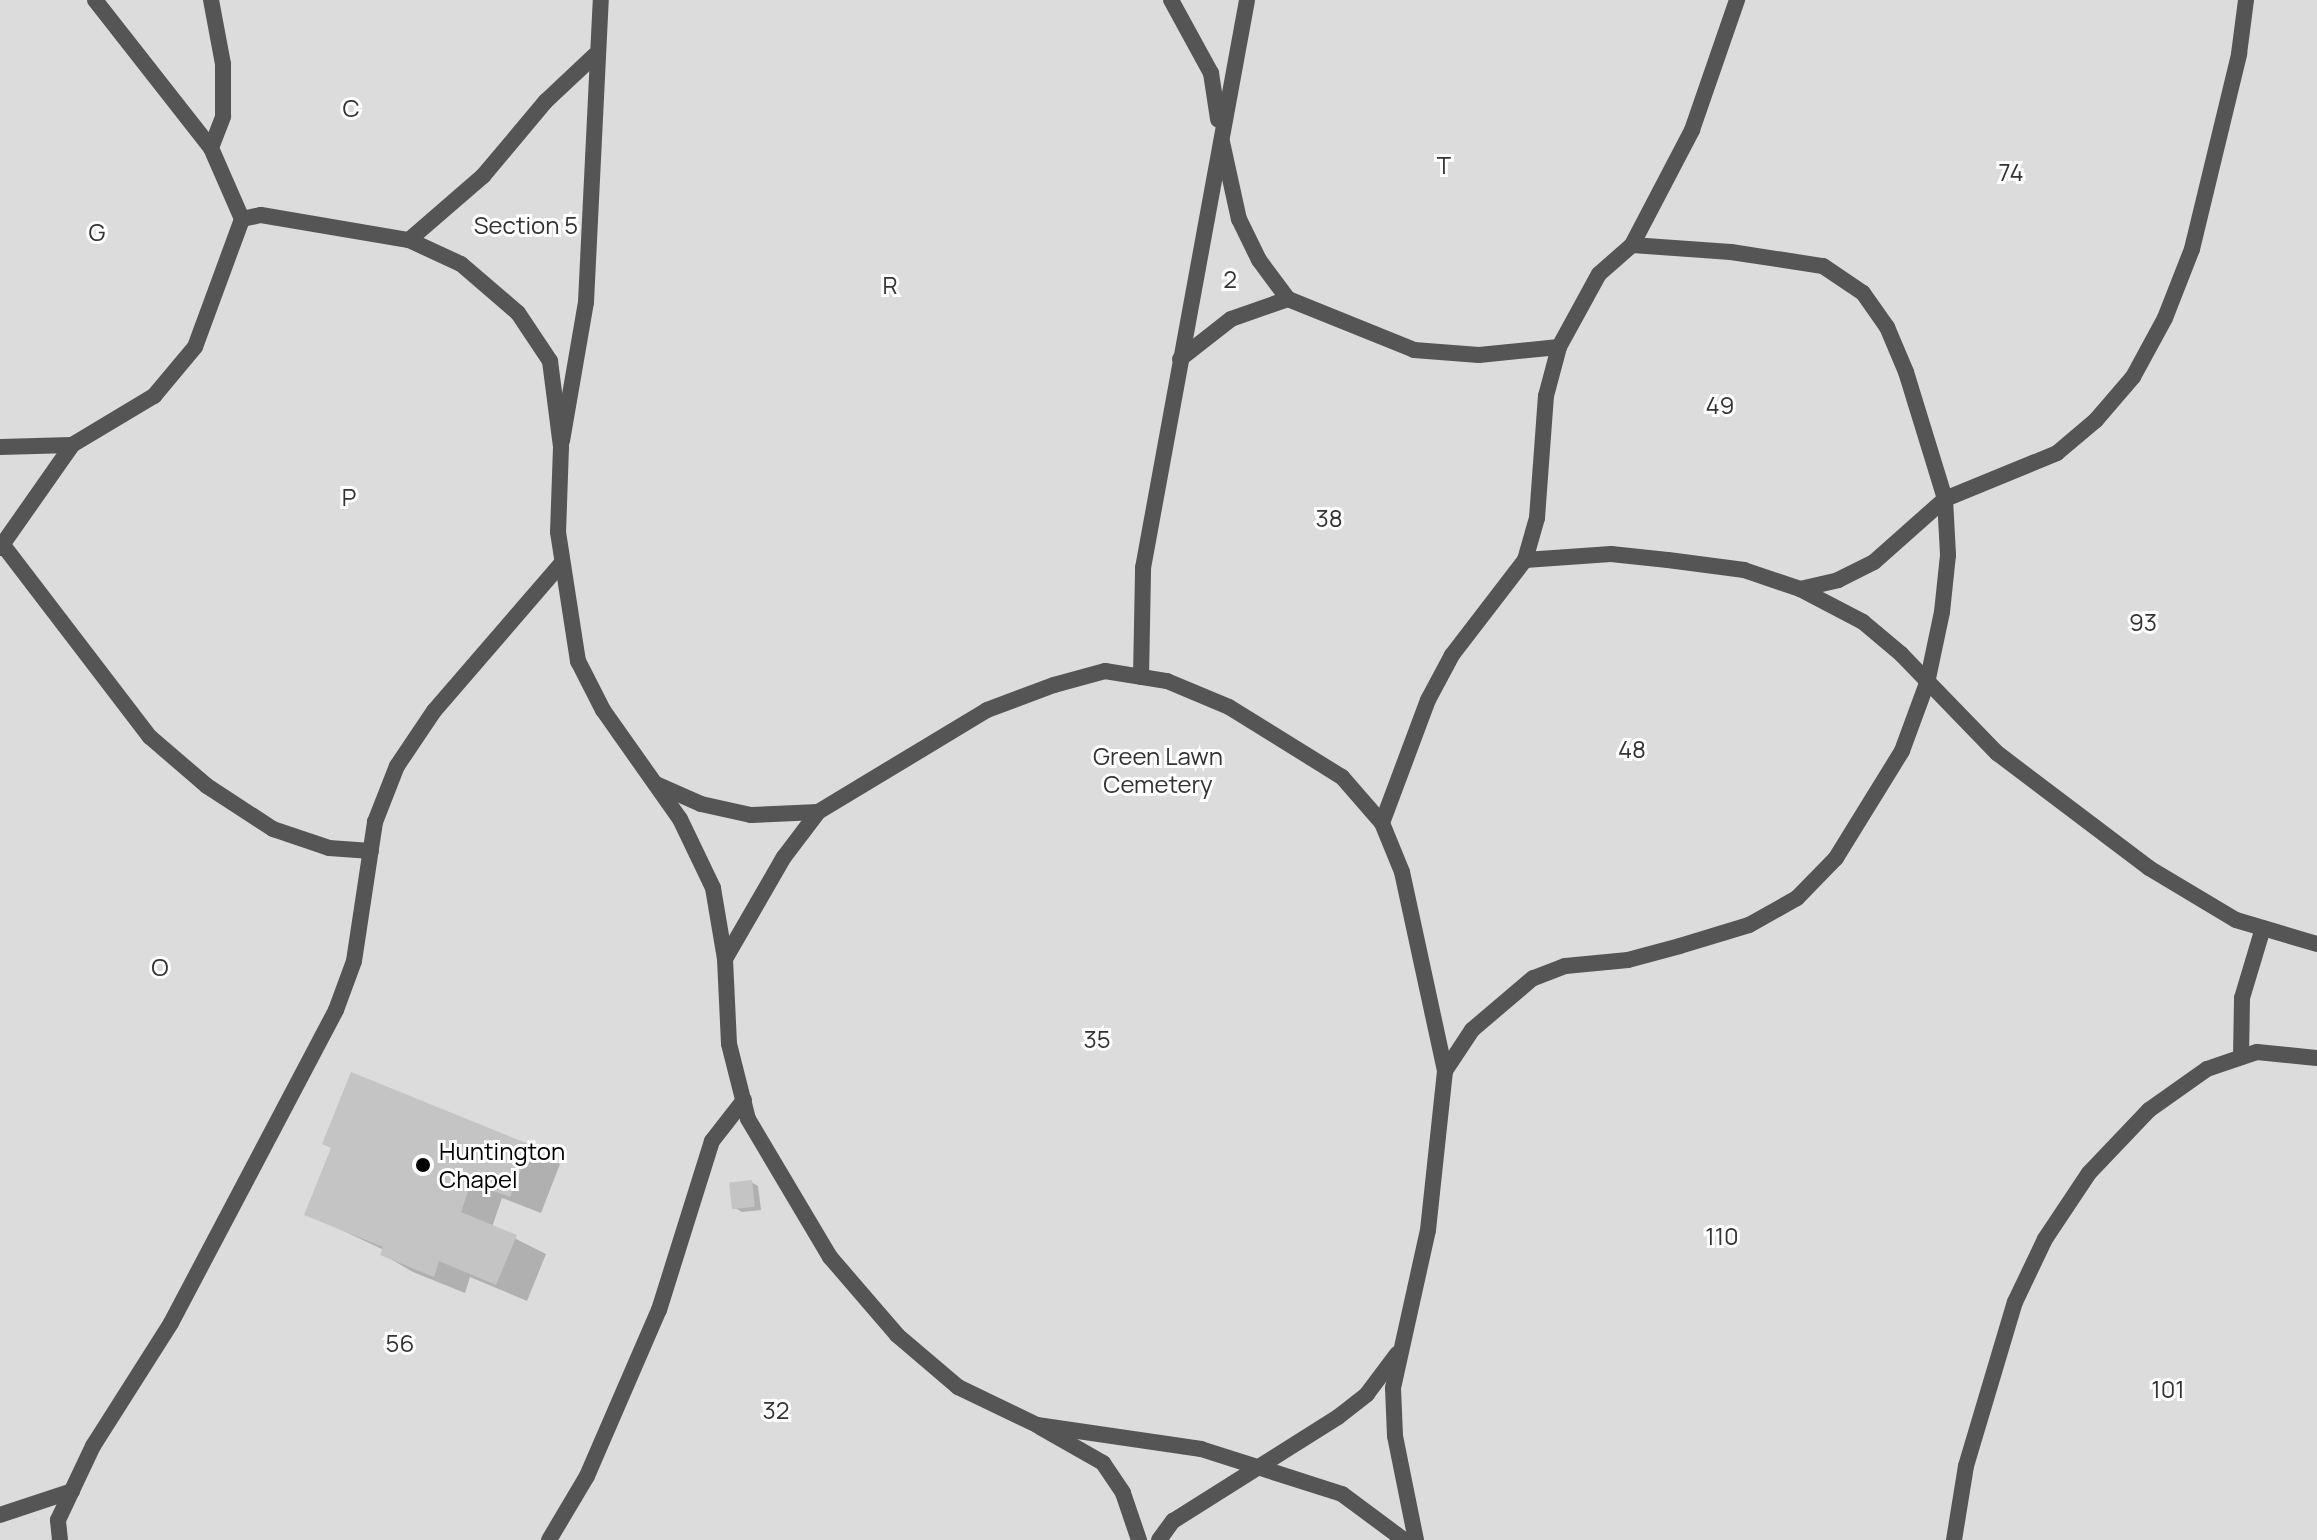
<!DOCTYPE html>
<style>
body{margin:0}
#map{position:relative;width:2317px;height:1540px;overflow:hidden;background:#fff;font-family:Manrope,sans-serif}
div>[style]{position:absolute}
.green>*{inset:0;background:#dcdcdc;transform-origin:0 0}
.shadow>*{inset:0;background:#0003}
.building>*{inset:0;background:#c4c4c4;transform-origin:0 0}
.service>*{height:16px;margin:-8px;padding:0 8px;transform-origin:8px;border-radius:8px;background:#555}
.minor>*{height:16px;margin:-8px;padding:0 8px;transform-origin:8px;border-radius:8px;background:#555}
.dots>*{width:22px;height:22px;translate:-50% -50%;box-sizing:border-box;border:4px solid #fff;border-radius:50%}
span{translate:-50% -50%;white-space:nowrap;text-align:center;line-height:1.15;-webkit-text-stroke:6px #fff;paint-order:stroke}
.park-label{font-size:24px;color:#333}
.poi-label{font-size:24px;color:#000}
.left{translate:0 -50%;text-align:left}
</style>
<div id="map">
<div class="green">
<div style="left:0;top:0;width:2317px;height:1540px"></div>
</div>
<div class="shadow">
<div style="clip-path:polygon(530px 1146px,560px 1164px,541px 1213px,502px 1198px,492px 1227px,546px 1254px,527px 1301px,470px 1277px,465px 1293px,413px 1272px,382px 1254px,384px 1250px,307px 1214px)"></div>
<div style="clip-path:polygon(751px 1182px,758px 1186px,761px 1210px,742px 1212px,735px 1208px)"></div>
</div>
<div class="building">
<div style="clip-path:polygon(351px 1072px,531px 1145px,510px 1197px,471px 1183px,461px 1212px,517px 1235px,496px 1285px,439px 1261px,434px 1277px,380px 1255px,383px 1247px,304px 1215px,331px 1148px,322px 1144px)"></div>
<div style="left:752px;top:1180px;width:27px;height:23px;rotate:84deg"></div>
</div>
<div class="service">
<div style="left:1171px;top:0;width:83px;rotate:61.3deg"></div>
<div style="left:1211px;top:73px;width:47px;rotate:81.3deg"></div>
<div style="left:1222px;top:142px;width:79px;rotate:77.6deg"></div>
<div style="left:1239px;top:219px;width:46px;rotate:64deg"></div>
<div style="left:1259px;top:260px;width:49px;rotate:53.4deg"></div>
<div style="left:1288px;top:299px;width:136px;rotate:22deg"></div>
<div style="left:1414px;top:350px;width:65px;rotate:4.4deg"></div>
<div style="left:1479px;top:355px;width:80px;rotate:-5.7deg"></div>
<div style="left:211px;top:148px;width:34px;rotate:-69deg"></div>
<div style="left:223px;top:116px;width:52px;rotate:-90deg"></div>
<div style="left:223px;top:64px;width:65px;rotate:-100.6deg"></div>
<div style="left:409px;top:240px;width:98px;rotate:-40.9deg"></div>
<div style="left:483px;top:176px;width:98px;rotate:-50deg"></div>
<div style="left:546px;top:101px;width:67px;rotate:-43.2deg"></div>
<div style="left:1632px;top:245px;width:130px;rotate:-62.4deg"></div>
<div style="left:1692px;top:130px;width:138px;rotate:-70.9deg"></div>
<div style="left:1180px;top:359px;width:65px;rotate:-38.1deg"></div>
<div style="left:1231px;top:319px;width:60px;rotate:-19.3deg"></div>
<div style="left:562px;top:441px;width:141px;rotate:-80.2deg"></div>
<div style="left:586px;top:302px;width:302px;rotate:-87.2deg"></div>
<div style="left:0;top:447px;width:72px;rotate:-1.6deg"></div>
<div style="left:3px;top:545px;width:242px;rotate:52.6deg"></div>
<div style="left:150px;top:737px;width:75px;rotate:40.7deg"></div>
<div style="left:207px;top:786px;width:79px;rotate:33.1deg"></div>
<div style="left:273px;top:829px;width:59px;rotate:18.7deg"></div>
<div style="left:329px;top:848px;width:42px;rotate:4.1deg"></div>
<div style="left:0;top:548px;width:126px;rotate:-55deg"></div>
<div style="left:72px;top:445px;width:96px;rotate:-30.9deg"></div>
<div style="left:154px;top:396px;width:64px;rotate:-50.1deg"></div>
<div style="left:195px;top:347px;width:136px;rotate:-69.8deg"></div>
<div style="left:1525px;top:560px;width:86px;rotate:-4deg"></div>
<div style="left:1611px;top:554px;width:57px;rotate:6deg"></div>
<div style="left:1668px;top:560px;width:77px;rotate:7.5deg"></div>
<div style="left:1744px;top:570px;width:59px;rotate:18.7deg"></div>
<div style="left:1800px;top:589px;width:71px;rotate:27.6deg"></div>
<div style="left:1863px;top:622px;width:50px;rotate:40.1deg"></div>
<div style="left:1901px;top:654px;width:138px;rotate:45.9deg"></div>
<div style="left:1997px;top:753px;width:191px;rotate:37.1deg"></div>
<div style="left:2149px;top:868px;width:101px;rotate:30.9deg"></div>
<div style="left:2236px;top:920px;width:84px;rotate:16.5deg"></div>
<div style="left:1800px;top:589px;width:39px;rotate:-13deg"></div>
<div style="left:1838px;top:580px;width:40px;rotate:-26.6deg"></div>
<div style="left:1874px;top:562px;width:95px;rotate:-41.6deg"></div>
<div style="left:1945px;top:499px;width:121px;rotate:-22.3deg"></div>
<div style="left:2057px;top:453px;width:51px;rotate:-40.2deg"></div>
<div style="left:2096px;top:420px;width:57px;rotate:-49.3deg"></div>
<div style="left:2133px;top:377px;width:67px;rotate:-61.5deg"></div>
<div style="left:2165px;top:318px;width:74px;rotate:-68.6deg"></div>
<div style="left:2192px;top:249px;width:201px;rotate:-76.4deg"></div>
<div style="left:2239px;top:54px;width:54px;rotate:-82.6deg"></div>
<div style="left:1141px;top:677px;width:109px;rotate:-88.9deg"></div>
<div style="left:1143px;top:568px;width:577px;rotate:-79.62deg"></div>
<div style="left:656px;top:784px;width:49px;rotate:24deg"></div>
<div style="left:701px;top:804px;width:51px;rotate:12.4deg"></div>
<div style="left:751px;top:815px;width:67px;rotate:-2.6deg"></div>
<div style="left:1382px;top:823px;width:131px;rotate:-69.5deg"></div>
<div style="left:1428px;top:700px;width:51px;rotate:-61.9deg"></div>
<div style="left:1452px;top:655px;width:120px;rotate:-52.5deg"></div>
<div style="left:1525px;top:560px;width:44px;rotate:-74.1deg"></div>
<div style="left:1537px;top:518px;width:122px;rotate:-85.8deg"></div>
<div style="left:1546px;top:396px;width:51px;rotate:-75.1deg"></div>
<div style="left:1559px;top:347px;width:83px;rotate:-61.3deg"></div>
<div style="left:1599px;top:274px;width:44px;rotate:-41.3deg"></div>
<div style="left:1632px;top:245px;width:99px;rotate:4deg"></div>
<div style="left:1731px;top:252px;width:93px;rotate:8.7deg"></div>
<div style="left:1823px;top:266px;width:48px;rotate:34deg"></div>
<div style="left:1863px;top:293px;width:42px;rotate:54.8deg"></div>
<div style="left:1887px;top:327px;width:49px;rotate:67.1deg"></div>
<div style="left:1906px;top:372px;width:133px;rotate:72.9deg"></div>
<div style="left:1945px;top:499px;width:56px;rotate:86.9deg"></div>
<div style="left:1948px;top:555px;width:57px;rotate:96deg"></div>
<div style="left:1942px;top:612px;width:73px;rotate:101.9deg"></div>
<div style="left:1927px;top:683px;width:72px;rotate:110.2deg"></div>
<div style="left:1902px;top:751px;width:126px;rotate:121.7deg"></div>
<div style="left:1836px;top:858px;width:56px;rotate:134.3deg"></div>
<div style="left:1797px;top:898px;width:55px;rotate:150.6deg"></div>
<div style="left:1749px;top:925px;width:72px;rotate:163.1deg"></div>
<div style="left:1680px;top:946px;width:54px;rotate:164.9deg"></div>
<div style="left:1628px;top:960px;width:63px;rotate:174.6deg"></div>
<div style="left:1565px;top:966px;width:34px;rotate:159deg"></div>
<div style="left:1533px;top:978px;width:80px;rotate:139.6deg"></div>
<div style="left:1472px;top:1030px;width:49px;rotate:123.4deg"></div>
<div style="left:725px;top:959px;width:118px;rotate:-60deg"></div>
<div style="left:784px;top:857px;width:56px;rotate:-52.9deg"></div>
<div style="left:818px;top:812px;width:197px;rotate:-31.1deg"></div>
<div style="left:987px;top:710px;width:72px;rotate:-20.5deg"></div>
<div style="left:1054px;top:685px;width:53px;rotate:-15.4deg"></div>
<div style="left:1105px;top:671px;width:63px;rotate:9.2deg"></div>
<div style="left:1167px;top:681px;width:67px;rotate:22.8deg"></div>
<div style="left:1229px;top:707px;width:133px;rotate:31.8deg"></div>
<div style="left:1342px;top:777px;width:61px;rotate:49deg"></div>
<div style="left:1382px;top:823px;width:53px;rotate:67.8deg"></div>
<div style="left:1402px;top:872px;width:204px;rotate:77.8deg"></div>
<div style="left:1445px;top:1071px;width:160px;rotate:96.1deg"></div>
<div style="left:1428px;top:1230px;width:162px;rotate:102.5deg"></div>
<div style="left:1393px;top:1388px;width:48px;rotate:87.6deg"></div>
<div style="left:1395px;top:1436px;width:106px;rotate:78.6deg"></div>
<div style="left:2241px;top:1057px;width:59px;rotate:-89deg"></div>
<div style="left:2242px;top:998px;width:73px;rotate:-73.3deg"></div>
<div style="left:1040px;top:1427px;width:73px;rotate:29.7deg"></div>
<div style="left:1103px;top:1463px;width:36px;rotate:56deg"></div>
<div style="left:1123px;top:1493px;width:50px;rotate:71.2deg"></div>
<div style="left:0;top:1515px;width:76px;rotate:-18.4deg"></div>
<div style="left:60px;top:1540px;width:20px;rotate:-96deg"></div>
<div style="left:58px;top:1520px;width:82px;rotate:-64.7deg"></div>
<div style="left:93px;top:1446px;width:146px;rotate:-57.6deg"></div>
<div style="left:171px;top:1323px;width:354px;rotate:-62.2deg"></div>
<div style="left:336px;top:1010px;width:52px;rotate:-69.8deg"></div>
<div style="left:354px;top:961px;width:141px;rotate:-81.4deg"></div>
<div style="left:375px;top:822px;width:60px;rotate:-68.6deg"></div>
<div style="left:397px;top:766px;width:66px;rotate:-56.1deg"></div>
<div style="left:434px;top:711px;width:194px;rotate:-49.2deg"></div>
<div style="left:549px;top:1540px;width:74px;rotate:-59.3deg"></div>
<div style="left:587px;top:1476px;width:181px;rotate:-66.6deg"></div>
<div style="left:659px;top:1310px;width:177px;rotate:-72.6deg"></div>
<div style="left:712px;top:1141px;width:52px;rotate:-52deg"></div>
<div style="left:1159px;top:1540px;width:24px;rotate:-54deg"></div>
<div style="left:1173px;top:1521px;width:195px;rotate:-32.2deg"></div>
<div style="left:1338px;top:1417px;width:37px;rotate:-38deg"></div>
<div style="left:1367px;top:1394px;width:50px;rotate:-53.1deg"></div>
<div style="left:1954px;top:1540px;width:75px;rotate:-80.8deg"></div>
<div style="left:1966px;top:1466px;width:171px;rotate:-73.4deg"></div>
<div style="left:2015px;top:1302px;width:70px;rotate:-64.5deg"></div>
<div style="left:2045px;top:1239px;width:79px;rotate:-56.3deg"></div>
<div style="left:2089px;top:1173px;width:87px;rotate:-46.4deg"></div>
<div style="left:2149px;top:1110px;width:71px;rotate:-35.3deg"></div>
<div style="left:2207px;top:1069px;width:53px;rotate:-18.8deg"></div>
<div style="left:2257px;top:1052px;width:60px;rotate:5.7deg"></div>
</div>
<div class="minor">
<div style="left:95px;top:0;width:188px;rotate:51.9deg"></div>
<div style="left:211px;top:148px;width:77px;rotate:66.4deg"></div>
<div style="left:242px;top:219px;width:19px;rotate:-12deg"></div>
<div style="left:261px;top:215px;width:150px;rotate:9.6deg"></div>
<div style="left:409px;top:240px;width:57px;rotate:24.8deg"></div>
<div style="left:461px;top:264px;width:75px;rotate:40.7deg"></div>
<div style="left:518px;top:313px;width:58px;rotate:56.3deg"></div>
<div style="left:550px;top:361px;width:87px;rotate:82.7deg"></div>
<div style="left:561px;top:447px;width:85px;rotate:92deg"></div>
<div style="left:558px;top:532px;width:131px;rotate:81.2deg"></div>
<div style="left:578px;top:661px;width:55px;rotate:63deg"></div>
<div style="left:603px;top:710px;width:133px;rotate:54.8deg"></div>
<div style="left:680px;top:819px;width:76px;rotate:64.4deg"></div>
<div style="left:713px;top:888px;width:72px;rotate:80.4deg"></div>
<div style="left:725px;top:959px;width:85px;rotate:87.3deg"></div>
<div style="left:729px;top:1044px;width:77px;rotate:75.8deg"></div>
<div style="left:748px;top:1119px;width:161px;rotate:59.3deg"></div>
<div style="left:830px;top:1257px;width:103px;rotate:49.3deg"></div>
<div style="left:897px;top:1335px;width:80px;rotate:40.4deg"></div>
<div style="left:958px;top:1387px;width:88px;rotate:25.7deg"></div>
<div style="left:1037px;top:1425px;width:166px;rotate:8.3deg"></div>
<div style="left:1201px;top:1449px;width:148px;rotate:17.7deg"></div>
<div style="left:1342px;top:1494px;width:77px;rotate:36.6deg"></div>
</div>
<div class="dots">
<div style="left:423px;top:1165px;background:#000"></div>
</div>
<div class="park-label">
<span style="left:351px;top:108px">C</span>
<span style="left:1444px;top:165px">T</span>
<span style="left:2011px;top:172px">74</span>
<span style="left:526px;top:225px">Section 5</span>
<span style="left:97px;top:232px">G</span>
<span style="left:1230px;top:279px">2</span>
<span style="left:890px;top:285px">R</span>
<span style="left:1720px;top:405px">49</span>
<span style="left:349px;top:497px">P</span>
<span style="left:1329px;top:518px">38</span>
<span style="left:2143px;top:622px">93</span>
<span style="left:1632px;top:749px">48</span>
<span style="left:1158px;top:770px">Green Lawn<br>Cemetery</span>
<span style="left:160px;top:967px">O</span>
<span style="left:1097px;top:1039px">35</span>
<span style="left:1722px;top:1236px">110</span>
<span style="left:400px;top:1343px">56</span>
<span style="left:2168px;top:1389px">101</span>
<span style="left:776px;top:1410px">32</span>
</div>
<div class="poi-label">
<span class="left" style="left:439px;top:1165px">Huntington<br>Chapel</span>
</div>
</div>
